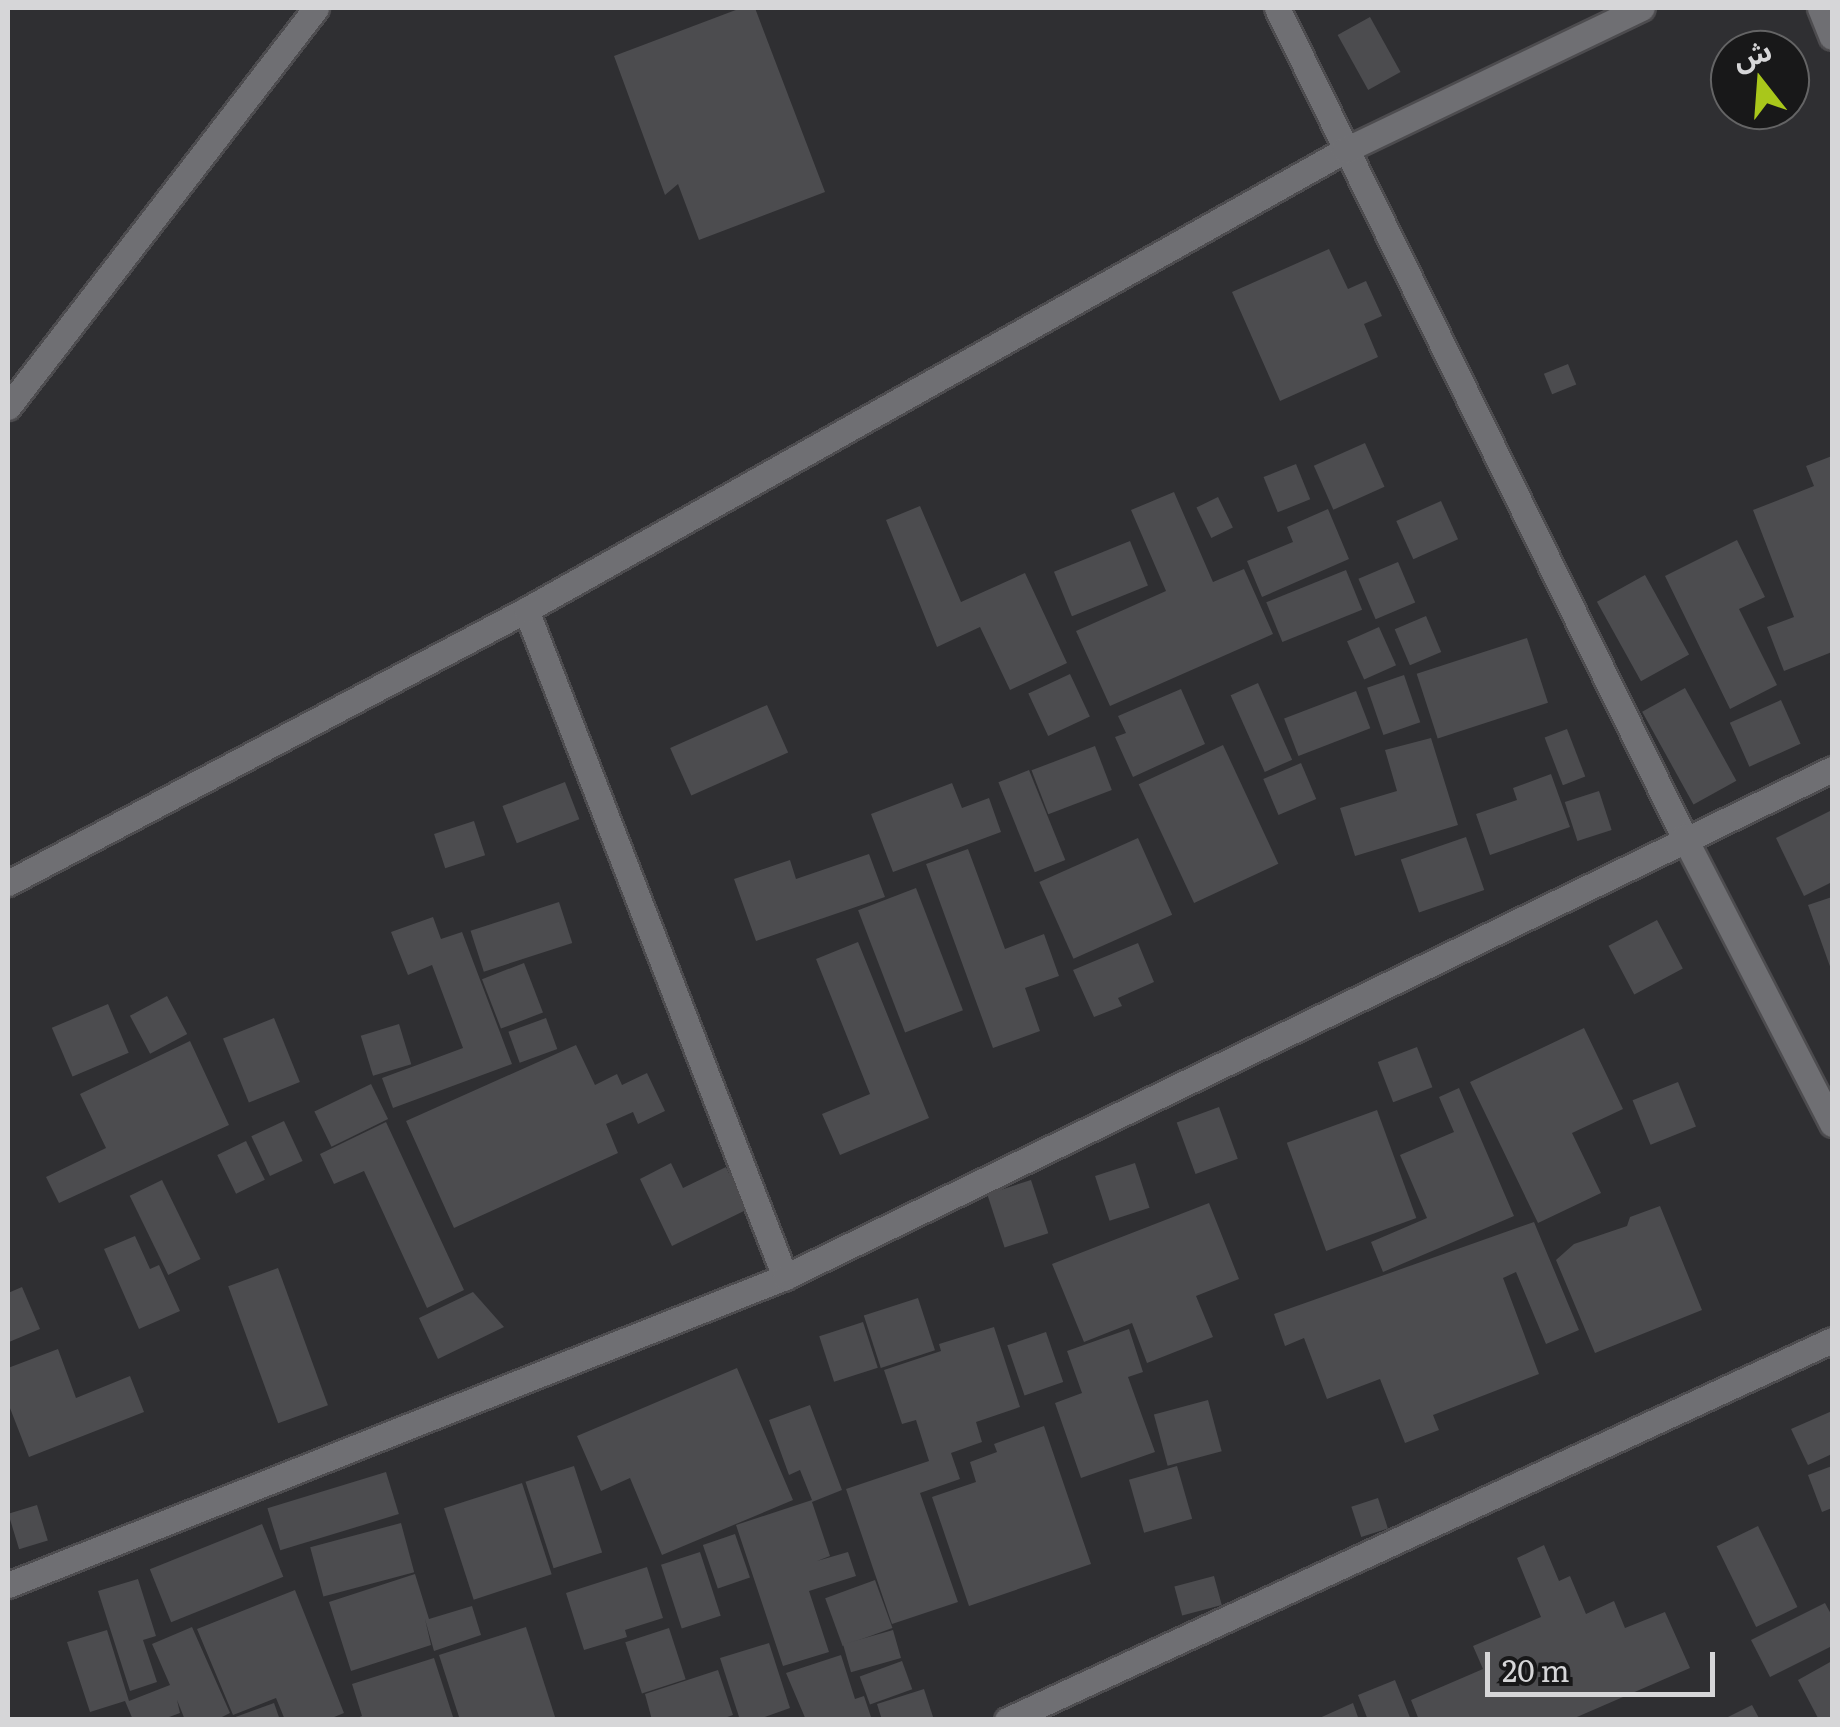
<!DOCTYPE html>
<meta charset="utf-8">
<style>
body{margin:0}
#map{position:relative;width:1840px;height:1727px;overflow:hidden;background:#2f2f32;font-family:Literata,"Noto Sans Arabic",serif}
div>[style]{position:absolute}
.building>*{inset:0;background:#4c4c4f;transform-origin:0 0}
.roads{filter:drop-shadow(2px 0 #4d4c4f) drop-shadow(-2px 0 #4d4c4f) drop-shadow(0 2px #4d4c4f) drop-shadow(0 -2px #4d4c4f)}
.street>*{height:25px;margin:-12.5px;padding:0 12.5px;transform-origin:12.5px;border-radius:12.5px;background:#6f6f73}
span{translate:-50% -50%;white-space:nowrap;text-align:center;line-height:1.15;-webkit-text-stroke:9px #181819;paint-order:stroke}
.frame{position:absolute;inset:0;border:10px solid #d6d6d8;pointer-events:none}
.north{position:absolute;left:1710px;top:30px;width:100px;height:100px;box-sizing:border-box;background:#181819;border:2px solid #646465;border-radius:50%;rotate:343deg;font-size:28px;font-weight:700;line-height:40px;text-align:center;color:#d6d6d8}
.north::after{content:'';display:block;margin:auto;width:35px;height:45px;background:#a9c71b;clip-path:polygon(50% 0,100% 100%,50% 72%,0 100%)}
.scale{position:absolute;left:1485px;top:1652px;width:230px;height:45px;box-sizing:border-box;border:5px solid #d6d6d8;border-top:0;padding-left:12px;font-size:30px;line-height:35px;white-space:nowrap;color:#d6d6d8;-webkit-text-stroke:8px #181819;paint-order:stroke}
</style>
<div id="map">
<div class="building">
<div style="clip-path:polygon(741px 8px,755px 8px,825px 192px,699px 240px,678px 184px,665px 195px,614px 56px)"></div>
<div style="left:1370px;top:17px;width:63px;height:37px;rotate:61deg"></div>
<div style="clip-path:polygon(1329px 249px,1348px 289px,1366px 281px,1382px 316px,1364px 324px,1378px 357px,1280px 401px,1232px 292px)"></div>
<div style="left:1568px;top:364px;width:22px;height:26px;rotate:68deg"></div>
<div style="left:1365px;top:443px;width:48px;height:56px;rotate:66deg"></div>
<div style="clip-path:polygon(1832px 456px,1832px 652px,1784px 671px,1767px 627px,1794px 617px,1753px 510px,1814px 486px,1806px 466px)"></div>
<div style="left:1296px;top:464px;width:38px;height:35px;rotate:68deg"></div>
<div style="clip-path:polygon(1174px 492px,1213px 582px,1244px 569px,1273px 634px,1110px 706px,1076px 631px,1166px 591px,1131px 510px)"></div>
<div style="left:1218px;top:497px;width:34px;height:24px;rotate:64deg"></div>
<div style="left:1441px;top:501px;width:42px;height:49px;rotate:66deg"></div>
<div style="clip-path:polygon(920px 506px,961px 602px,1025px 573px,1067px 663px,1010px 690px,980px 627px,937px 647px,886px 520px)"></div>
<div style="clip-path:polygon(1328px 509px,1349px 559px,1262px 597px,1247px 561px,1293px 542px,1287px 527px)"></div>
<div style="clip-path:polygon(1737px 540px,1765px 597px,1739px 609px,1777px 685px,1730px 709px,1665px 576px)"></div>
<div style="left:1130px;top:541px;width:48px;height:82px;rotate:68deg"></div>
<div style="left:1398px;top:562px;width:44px;height:43px;rotate:67deg"></div>
<div style="left:1346px;top:570px;width:43px;height:86px;rotate:68deg"></div>
<div style="left:1645px;top:575px;width:91px;height:55px;rotate:61deg"></div>
<div style="left:1426px;top:616px;width:39px;height:34px;rotate:67deg"></div>
<div style="left:1379px;top:627px;width:42px;height:35px;rotate:66deg"></div>
<div style="left:1527px;top:638px;width:68px;height:116px;rotate:72deg"></div>
<div style="left:1070px;top:674px;width:47px;height:46px;rotate:65deg"></div>
<div style="left:1404px;top:675px;width:50px;height:39px;rotate:71deg"></div>
<div style="left:1258px;top:683px;width:84px;height:30px;rotate:66deg"></div>
<div style="left:1685px;top:688px;width:106px;height:49px;rotate:61deg"></div>
<div style="clip-path:polygon(1181px 689px,1205px 744px,1133px 777px,1115px 737px,1126px 733px,1118px 716px)"></div>
<div style="left:1356px;top:691px;width:40px;height:77px;rotate:69deg"></div>
<div style="left:1781px;top:700px;width:48px;height:56px;rotate:66deg"></div>
<div style="left:767px;top:705px;width:52px;height:106px;rotate:66deg"></div>
<div style="left:1567px;top:729px;width:51px;height:24px;rotate:69deg"></div>
<div style="clip-path:polygon(1431px 738px,1458px 825px,1355px 856px,1340px 808px,1397px 791px,1385px 750px)"></div>
<div style="left:1223px;top:745px;width:131px;height:93px;rotate:65deg"></div>
<div style="left:1095px;top:746px;width:47px;height:68px;rotate:69deg"></div>
<div style="left:1301px;top:763px;width:39px;height:41px;rotate:67deg"></div>
<div style="left:1029px;top:770px;width:97px;height:33px;rotate:68deg"></div>
<div style="clip-path:polygon(1551px 774px,1570px 827px,1490px 855px,1476px 814px,1517px 800px,1513px 788px)"></div>
<div style="left:565px;top:782px;width:40px;height:67px;rotate:69deg"></div>
<div style="clip-path:polygon(952px 783px,962px 808px,989px 798px,1001px 832px,893px 872px,871px 814px)"></div>
<div style="left:1599px;top:791px;width:41px;height:36px;rotate:72deg"></div>
<div style="clip-path:polygon(1830px 811px,1832px 882px,1804px 896px,1776px 838px)"></div>
<div style="left:474px;top:821px;width:36px;height:42px;rotate:72deg"></div>
<div style="left:1466px;top:837px;width:56px;height:69px;rotate:71deg"></div>
<div style="left:1138px;top:838px;width:84px;height:108px;rotate:66deg"></div>
<div style="clip-path:polygon(968px 849px,1005px 949px,1044px 934px,1059px 976px,1025px 988px,1040px 1031px,993px 1048px,926px 864px)"></div>
<div style="clip-path:polygon(869px 854px,885px 897px,756px 941px,734px 879px,790px 860px,796px 879px)"></div>
<div style="left:916px;top:888px;width:131px;height:62px;rotate:69deg"></div>
<div style="clip-path:polygon(1832px 897px,1832px 972px,1808px 905px)"></div>
<div style="left:559px;top:902px;width:43px;height:93px;rotate:72deg"></div>
<div style="clip-path:polygon(433px 917px,441px 939px,462px 932px,512px 1064px,393px 1108px,382px 1078px,463px 1048px,432px 965px,408px 975px,391px 932px)"></div>
<div style="left:1657px;top:920px;width:55px;height:55px;rotate:62deg"></div>
<div style="clip-path:polygon(858px 942px,929px 1118px,840px 1155px,822px 1114px,870px 1094px,816px 959px)"></div>
<div style="clip-path:polygon(1138px 943px,1154px 982px,1118px 998px,1122px 1006px,1094px 1017px,1073px 970px)"></div>
<div style="left:524px;top:963px;width:53px;height:45px;rotate:69deg"></div>
<div style="left:167px;top:996px;width:43px;height:42px;rotate:62deg"></div>
<div style="left:108px;top:1004px;width:53px;height:61px;rotate:67deg"></div>
<div style="left:274px;top:1018px;width:69px;height:55px;rotate:68deg"></div>
<div style="left:546px;top:1018px;width:33px;height:40px;rotate:70deg"></div>
<div style="left:399px;top:1024px;width:42px;height:40px;rotate:73deg"></div>
<div style="clip-path:polygon(1584px 1028px,1623px 1109px,1572px 1133px,1601px 1193px,1538px 1223px,1470px 1082px)"></div>
<div style="clip-path:polygon(190px 1041px,229px 1125px,59px 1203px,46px 1177px,106px 1148px,80px 1094px)"></div>
<div style="clip-path:polygon(576px 1045px,595px 1085px,617px 1074px,622px 1085px,647px 1073px,665px 1111px,638px 1124px,633px 1112px,606px 1124px,618px 1153px,454px 1228px,406px 1121px)"></div>
<div style="left:1417px;top:1047px;width:43px;height:42px;rotate:69deg"></div>
<div style="left:1678px;top:1082px;width:48px;height:49px;rotate:68deg"></div>
<div style="left:371px;top:1084px;width:39px;height:63px;rotate:64deg"></div>
<div style="clip-path:polygon(1459px 1088px,1514px 1216px,1383px 1272px,1371px 1242px,1427px 1218px,1400px 1155px,1454px 1132px,1439px 1097px)"></div>
<div style="left:1219px;top:1107px;width:55px;height:45px;rotate:70deg"></div>
<div style="left:1377px;top:1110px;width:115px;height:96px;rotate:70deg"></div>
<div style="left:284px;top:1121px;width:44px;height:36px;rotate:65deg"></div>
<div style="clip-path:polygon(386px 1122px,464px 1290px,427px 1308px,364px 1171px,334px 1184px,320px 1154px)"></div>
<div style="left:246px;top:1141px;width:43px;height:32px;rotate:64deg"></div>
<div style="clip-path:polygon(671px 1163px,683px 1188px,726px 1167px,746px 1210px,672px 1246px,640px 1179px)"></div>
<div style="left:1135px;top:1163px;width:47px;height:42px;rotate:72deg"></div>
<div style="left:162px;top:1180px;width:88px;height:36px;rotate:64deg"></div>
<div style="left:1031px;top:1180px;width:56px;height:46px;rotate:72deg"></div>
<div style="clip-path:polygon(1209px 1203px,1239px 1279px,1196px 1296px,1213px 1337px,1147px 1363px,1132px 1323px,1084px 1342px,1052px 1264px)"></div>
<div style="clip-path:polygon(1660px 1206px,1702px 1310px,1595px 1353px,1556px 1260px,1574px 1244px,1627px 1226px,1630px 1217px)"></div>
<div style="clip-path:polygon(1534px 1222px,1579px 1330px,1546px 1344px,1516px 1272px,1503px 1278px,1539px 1374px,1433px 1415px,1439px 1430px,1405px 1443px,1380px 1379px,1327px 1399px,1304px 1338px,1285px 1346px,1274px 1314px)"></div>
<div style="clip-path:polygon(135px 1236px,150px 1269px,159px 1265px,180px 1311px,139px 1329px,104px 1249px)"></div>
<div style="left:278px;top:1268px;width:146px;height:53px;rotate:70deg"></div>
<div style="clip-path:polygon(22px 1287px,40px 1329px,9px 1342px,8px 1293px)"></div>
<div style="clip-path:polygon(473px 1292px,504px 1327px,438px 1359px,419px 1318px)"></div>
<div style="left:918px;top:1298px;width:55px;height:57px;rotate:72deg"></div>
<div style="left:863px;top:1322px;width:48px;height:46px;rotate:72deg"></div>
<div style="clip-path:polygon(994px 1327px,1020px 1407px,976px 1422px,982px 1442px,951px 1453px,960px 1479px,920px 1493px,958px 1602px,892px 1624px,846px 1489px,929px 1461px,916px 1420px,902px 1424px,884px 1370px,941px 1351px,939px 1344px)"></div>
<div style="clip-path:polygon(1129px 1329px,1143px 1372px,1128px 1377px,1155px 1452px,1081px 1478px,1055px 1403px,1082px 1393px,1067px 1351px)"></div>
<div style="left:1046px;top:1332px;width:53px;height:41px;rotate:71deg"></div>
<div style="clip-path:polygon(58px 1349px,76px 1398px,130px 1376px,144px 1412px,29px 1457px,8px 1403px,8px 1368px)"></div>
<div style="clip-path:polygon(737px 1368px,793px 1500px,662px 1555px,630px 1478px,601px 1491px,577px 1436px)"></div>
<div style="left:1208px;top:1400px;width:53px;height:56px;rotate:75deg"></div>
<div style="clip-path:polygon(810px 1405px,842px 1490px,812px 1502px,830px 1556px,817px 1561px,848px 1552px,856px 1576px,809px 1591px,829px 1652px,783px 1666px,736px 1525px,812px 1500px,800px 1470px,789px 1475px,769px 1420px)"></div>
<div style="clip-path:polygon(1832px 1411px,1832px 1454px,1808px 1465px,1791px 1429px)"></div>
<div style="clip-path:polygon(1044px 1426px,1091px 1564px,969px 1606px,932px 1497px,976px 1482px,970px 1462px,997px 1452px,994px 1444px)"></div>
<div style="left:574px;top:1466px;width:91px;height:51px;rotate:72deg"></div>
<div style="left:1177px;top:1466px;width:55px;height:50px;rotate:74deg"></div>
<div style="clip-path:polygon(1832px 1466px,1832px 1508px,1822px 1512px,1808px 1475px)"></div>
<div style="left:386px;top:1472px;width:44px;height:124px;rotate:73deg"></div>
<div style="left:522px;top:1483px;width:96px;height:82px;rotate:72deg"></div>
<div style="left:1378px;top:1498px;width:32px;height:28px;rotate:72deg"></div>
<div style="left:37px;top:1505px;width:37px;height:30px;rotate:73deg"></div>
<div style="left:401px;top:1523px;width:51px;height:94px;rotate:75deg"></div>
<div style="left:262px;top:1524px;width:57px;height:121px;rotate:68deg"></div>
<div style="left:1758px;top:1526px;width:90px;height:46px;rotate:64deg"></div>
<div style="left:735px;top:1534px;width:46px;height:34px;rotate:71deg"></div>
<div style="clip-path:polygon(1544px 1545px,1559px 1581px,1570px 1576px,1586px 1614px,1614px 1601px,1625px 1628px,1665px 1612px,1690px 1668px,1570px 1720px,1419px 1720px,1411px 1700px,1483px 1669px,1473px 1646px,1541px 1617px,1517px 1558px)"></div>
<div style="left:700px;top:1552px;width:67px;height:41px;rotate:72deg"></div>
<div style="clip-path:polygon(647px 1567px,663px 1618px,625px 1630px,627px 1637px,584px 1650px,566px 1593px)"></div>
<div style="clip-path:polygon(415px 1574px,429px 1619px,472px 1606px,481px 1635px,434px 1651px,425px 1619px,431px 1645px,351px 1671px,329px 1602px)"></div>
<div style="left:1214px;top:1576px;width:30px;height:41px;rotate:75deg"></div>
<div style="clip-path:polygon(138px 1579px,156px 1636px,143px 1640px,157px 1682px,130px 1691px,98px 1591px)"></div>
<div style="left:875px;top:1580px;width:51px;height:53px;rotate:70deg"></div>
<div style="clip-path:polygon(295px 1590px,344px 1713px,327px 1720px,285px 1720px,276px 1698px,233px 1715px,197px 1629px)"></div>
<div style="clip-path:polygon(1825px 1603px,1832px 1616px,1832px 1646px,1770px 1677px,1751px 1640px)"></div>
<div style="clip-path:polygon(192px 1627px,230px 1713px,216px 1720px,185px 1720px,177px 1700px,180px 1713px,161px 1720px,133px 1720px,125px 1701px,90px 1712px,67px 1642px,107px 1630px,129px 1701px,170px 1685px,152px 1644px)"></div>
<div style="clip-path:polygon(526px 1627px,556px 1720px,460px 1720px,439px 1655px)"></div>
<div style="left:669px;top:1628px;width:54px;height:46px;rotate:72deg"></div>
<div style="left:893px;top:1630px;width:29px;height:52px;rotate:74deg"></div>
<div style="clip-path:polygon(769px 1643px,790px 1708px,756px 1720px,740px 1720px,720px 1658px)"></div>
<div style="clip-path:polygon(841px 1655px,855px 1699px,864px 1696px,872px 1720px,806px 1720px,786px 1673px)"></div>
<div style="clip-path:polygon(434px 1658px,454px 1720px,352px 1720px,362px 1716px,352px 1684px)"></div>
<div style="left:902px;top:1661px;width:30px;height:45px;rotate:70deg"></div>
<div style="clip-path:polygon(1832px 1661px,1832px 1718px,1819px 1720px,1798px 1680px)"></div>
<div style="clip-path:polygon(718px 1670px,733px 1715px,719px 1720px,652px 1720px,645px 1694px)"></div>
<div style="clip-path:polygon(1395px 1680px,1411px 1720px,1368px 1720px,1358px 1695px)"></div>
<div style="clip-path:polygon(924px 1689px,934px 1720px,882px 1720px,877px 1704px)"></div>
<div style="clip-path:polygon(274px 1703px,280px 1720px,230px 1720px,230px 1719px)"></div>
<div style="clip-path:polygon(1353px 1703px,1359px 1720px,1315px 1720px)"></div>
<div style="clip-path:polygon(1752px 1705px,1760px 1720px,1722px 1720px)"></div>
</div>
<div class="roads">
<div class="street">
<div style="left:1277px;top:8px;width:924px;rotate:63.85deg"></div>
<div style="left:1684px;top:837px;width:323px;rotate:62.7deg"></div>
<div style="left:1820px;top:8px;width:31px;rotate:68deg"></div>
<div style="left:8px;top:407px;width:504px;rotate:-52.33deg"></div>
<div style="left:526px;top:610px;width:716px;rotate:68.78deg"></div>
<div style="left:8px;top:883px;width:586px;rotate:-27.79deg"></div>
<div style="left:526px;top:610px;width:939px;rotate:-29.32deg"></div>
<div style="left:1345px;top:150px;width:329px;rotate:-25.6deg"></div>
<div style="left:8px;top:1585px;width:836px;rotate:-21.62deg"></div>
<div style="left:785px;top:1277px;width:1164px;rotate:-25.88deg"></div>
<div style="left:1007px;top:1720px;width:908px;rotate:-24.73deg"></div>
</div>
</div>
<div class="frame"></div>
<div class="north">ش</div>
<div class="scale">20 m</div>
</div>
